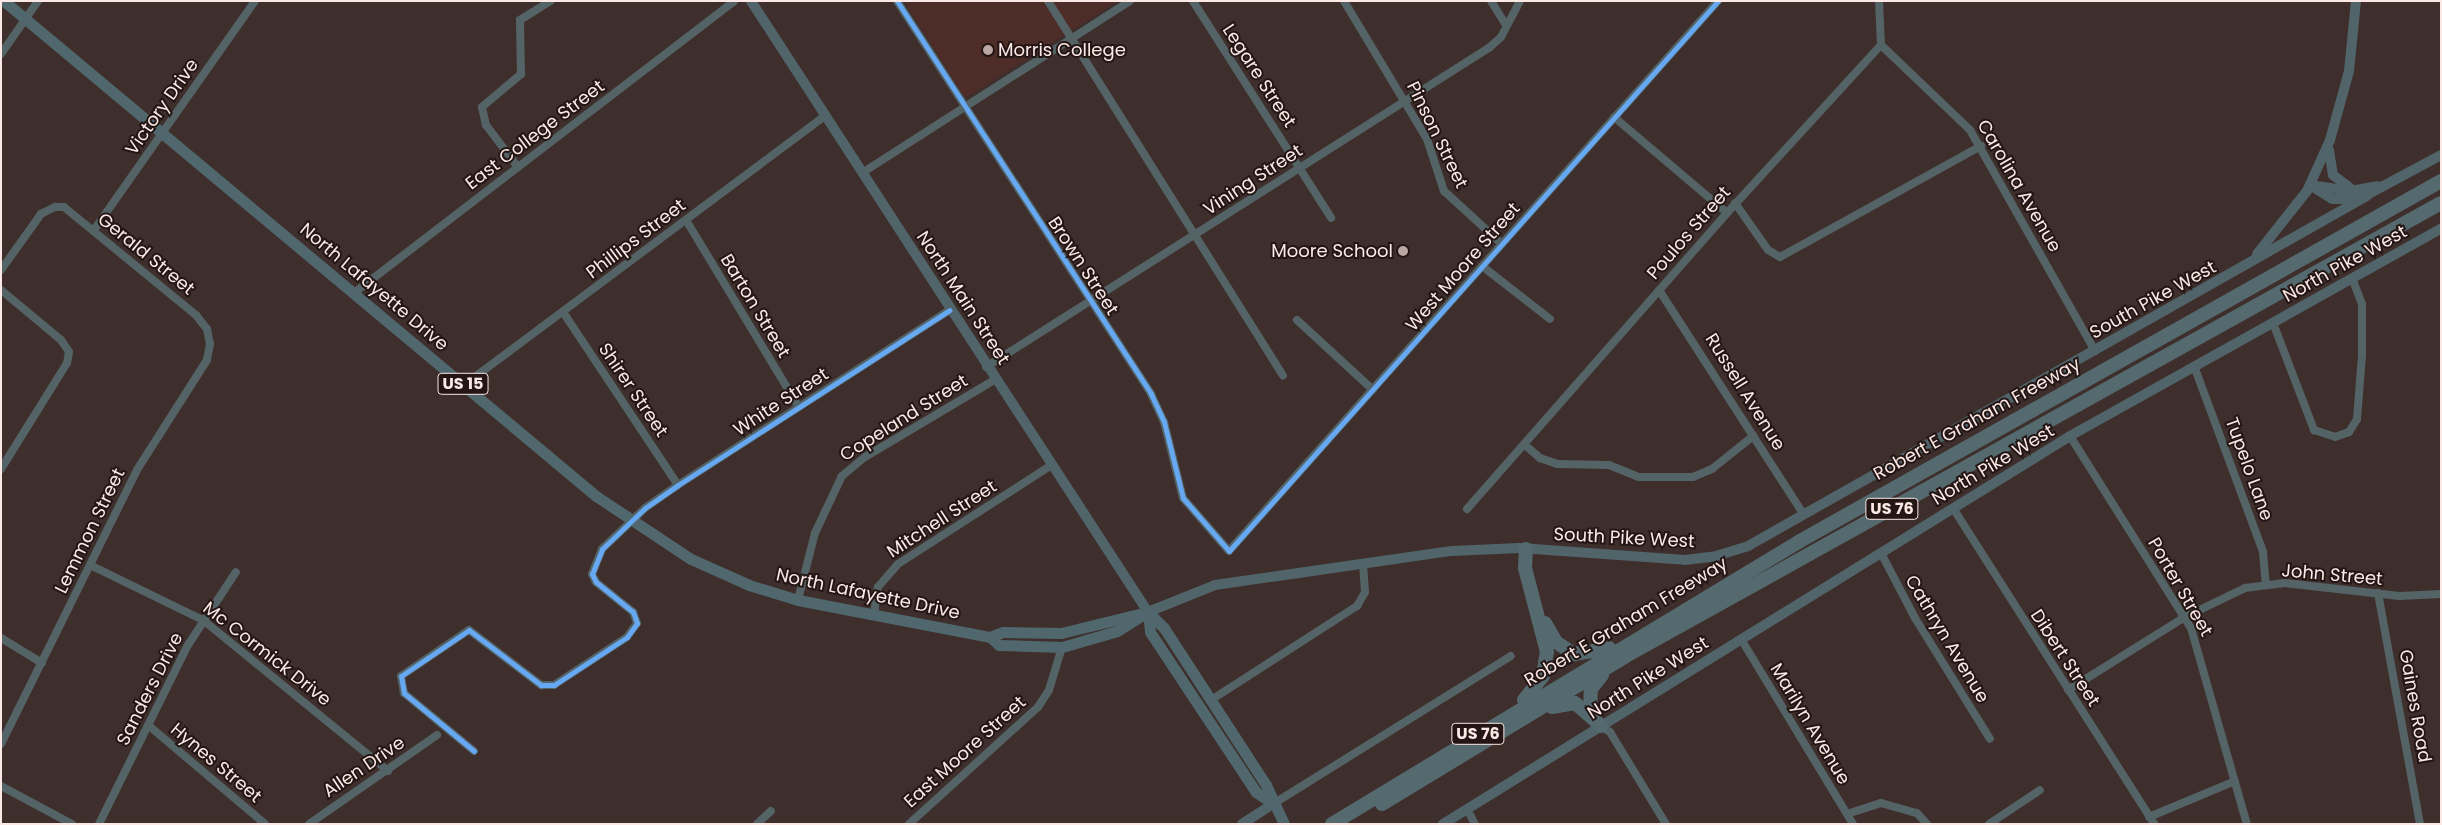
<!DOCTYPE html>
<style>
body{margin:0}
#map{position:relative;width:2442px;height:825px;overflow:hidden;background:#3e2f2c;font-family:Poppins,sans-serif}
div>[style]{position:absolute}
.built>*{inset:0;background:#4e2c28}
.street>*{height:8px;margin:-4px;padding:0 4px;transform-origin:4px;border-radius:4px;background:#546366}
.secondary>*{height:10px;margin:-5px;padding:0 5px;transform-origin:5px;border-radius:5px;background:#506469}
.primary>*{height:11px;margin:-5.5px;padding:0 5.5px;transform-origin:5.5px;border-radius:5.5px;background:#50686d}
.highway>*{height:14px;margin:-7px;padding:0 7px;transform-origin:7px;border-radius:7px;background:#546a6f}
.cycleway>*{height:5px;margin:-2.5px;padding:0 2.5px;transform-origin:2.5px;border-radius:2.5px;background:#66a8f1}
.dots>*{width:14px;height:14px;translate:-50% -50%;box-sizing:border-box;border:2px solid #231614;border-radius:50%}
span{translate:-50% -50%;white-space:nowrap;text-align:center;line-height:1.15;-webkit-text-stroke:4px #231614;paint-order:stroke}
.shield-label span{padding:1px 4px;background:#231614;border:1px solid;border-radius:4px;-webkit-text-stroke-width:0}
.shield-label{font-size:16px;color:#fce8e5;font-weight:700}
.poi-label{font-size:18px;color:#fce8e5}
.left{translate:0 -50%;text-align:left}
.right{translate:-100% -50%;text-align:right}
.street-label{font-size:18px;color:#fce8e5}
.frame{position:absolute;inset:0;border:2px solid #fce8e5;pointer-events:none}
</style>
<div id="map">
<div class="built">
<div style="clip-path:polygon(904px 1px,1118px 1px,965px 98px)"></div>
</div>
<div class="street">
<div style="left:897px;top:1px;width:468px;rotate:57.1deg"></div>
<div style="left:1151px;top:394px;width:31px;rotate:65deg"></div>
<div style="left:1164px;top:422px;width:78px;rotate:76deg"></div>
<div style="left:1183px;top:498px;width:70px;rotate:49deg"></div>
<div style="left:1229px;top:551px;width:736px;rotate:-48.36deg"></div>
<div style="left:1048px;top:1px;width:442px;rotate:57.9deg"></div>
<div style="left:1193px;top:1px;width:257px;rotate:57.5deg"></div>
<div style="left:1344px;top:1px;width:161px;rotate:59deg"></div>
<div style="left:1427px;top:139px;width:55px;rotate:71.9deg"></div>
<div style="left:1444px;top:191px;width:77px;rotate:42.4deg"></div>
<div style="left:1491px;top:1px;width:28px;rotate:58deg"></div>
<div style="left:1879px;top:1px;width:44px;rotate:87.4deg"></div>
<div style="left:1881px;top:45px;width:123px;rotate:43.7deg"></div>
<div style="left:1970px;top:130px;width:254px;rotate:60.5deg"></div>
<div style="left:1px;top:54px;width:65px;rotate:-55.1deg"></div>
<div style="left:1614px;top:117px;width:148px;rotate:40.3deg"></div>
<div style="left:518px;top:167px;width:53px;rotate:-127.3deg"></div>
<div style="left:486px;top:125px;width:18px;rotate:-103deg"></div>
<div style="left:482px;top:107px;width:51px;rotate:-40.2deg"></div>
<div style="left:521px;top:74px;width:54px;rotate:-91.1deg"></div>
<div style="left:520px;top:20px;width:36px;rotate:-32deg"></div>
<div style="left:862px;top:173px;width:318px;rotate:-32.7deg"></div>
<div style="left:1735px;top:203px;width:57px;rotate:54.9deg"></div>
<div style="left:1768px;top:250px;width:14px;rotate:30deg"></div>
<div style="left:1780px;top:257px;width:230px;rotate:-28.9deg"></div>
<div style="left:686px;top:220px;width:218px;rotate:58.9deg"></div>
<div style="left:94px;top:230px;width:280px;rotate:-54.9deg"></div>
<div style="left:1482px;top:266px;width:86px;rotate:37.9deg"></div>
<div style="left:1px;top:270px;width:69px;rotate:-54.5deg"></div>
<div style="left:41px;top:214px;width:16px;rotate:-27deg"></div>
<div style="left:55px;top:207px;width:9px"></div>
<div style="left:64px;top:207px;width:171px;rotate:39.3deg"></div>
<div style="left:196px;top:315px;width:18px;rotate:52deg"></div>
<div style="left:207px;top:329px;width:15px;rotate:79deg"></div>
<div style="left:210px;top:344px;width:16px;rotate:101deg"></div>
<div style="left:207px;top:360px;width:130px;rotate:122.5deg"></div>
<div style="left:137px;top:470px;width:306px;rotate:116.4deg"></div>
<div style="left:1px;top:290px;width:78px;rotate:39.8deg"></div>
<div style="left:61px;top:340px;width:14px;rotate:56deg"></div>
<div style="left:69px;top:352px;width:11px;rotate:100deg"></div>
<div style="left:67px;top:363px;width:125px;rotate:121.9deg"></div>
<div style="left:1659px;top:290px;width:264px;rotate:57.2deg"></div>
<div style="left:354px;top:293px;width:479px;rotate:-37.5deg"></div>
<div style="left:563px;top:312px;width:208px;rotate:56.4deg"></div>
<div style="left:1297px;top:320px;width:103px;rotate:42.6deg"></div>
<div style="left:2273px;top:323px;width:115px;rotate:69deg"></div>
<div style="left:2314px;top:430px;width:22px;rotate:18deg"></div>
<div style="left:2335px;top:437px;width:15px;rotate:-20deg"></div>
<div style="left:2349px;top:432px;width:15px;rotate:-58deg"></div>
<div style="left:2357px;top:419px;width:63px;rotate:-85.5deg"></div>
<div style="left:2362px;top:356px;width:52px;rotate:-90deg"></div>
<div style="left:2362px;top:304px;width:28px;rotate:-111deg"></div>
<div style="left:2194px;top:366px;width:198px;rotate:69.6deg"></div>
<div style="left:2263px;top:552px;width:33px;rotate:85deg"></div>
<div style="left:986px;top:367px;width:597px;rotate:-32.41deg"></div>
<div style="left:1490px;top:47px;width:15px;rotate:-42deg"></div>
<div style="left:1501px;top:37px;width:41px;rotate:-62.2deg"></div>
<div style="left:464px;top:385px;width:450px;rotate:-36.7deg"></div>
<div style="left:2070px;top:436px;width:227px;rotate:57.8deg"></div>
<div style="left:2191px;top:628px;width:204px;rotate:74.1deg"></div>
<div style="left:1525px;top:445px;width:20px;rotate:41deg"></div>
<div style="left:1540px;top:458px;width:18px;rotate:19deg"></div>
<div style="left:1557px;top:464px;width:52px;rotate:1.1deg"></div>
<div style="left:1609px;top:465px;width:32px;rotate:22deg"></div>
<div style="left:1639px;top:477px;width:54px"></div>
<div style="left:1693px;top:477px;width:21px;rotate:-23deg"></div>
<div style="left:1712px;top:469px;width:53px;rotate:-38.8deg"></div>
<div style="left:1953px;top:508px;width:375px;rotate:57.5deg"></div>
<div style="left:1467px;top:509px;width:394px;rotate:-48.7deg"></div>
<div style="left:1727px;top:213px;width:228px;rotate:-47.5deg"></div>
<div style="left:1881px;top:553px;width:73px;rotate:62.4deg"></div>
<div style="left:1915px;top:618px;width:142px;rotate:58.2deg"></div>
<div style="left:90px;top:565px;width:126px;rotate:26deg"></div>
<div style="left:203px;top:620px;width:239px;rotate:39.2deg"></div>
<div style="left:2378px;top:593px;width:235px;rotate:79.7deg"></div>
<div style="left:798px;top:600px;width:69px;rotate:-75.8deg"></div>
<div style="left:815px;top:533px;width:63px;rotate:-64.7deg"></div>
<div style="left:842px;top:476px;width:30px;rotate:-40deg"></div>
<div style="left:865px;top:457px;width:150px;rotate:-30.8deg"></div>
<div style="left:874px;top:614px;width:27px;rotate:-82deg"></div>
<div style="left:878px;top:587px;width:30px;rotate:-49deg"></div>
<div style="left:898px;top:564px;width:181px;rotate:-32.8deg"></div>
<div style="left:1px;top:638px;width:48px;rotate:31.4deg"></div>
<div style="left:1741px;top:639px;width:216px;rotate:58.8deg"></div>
<div style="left:2068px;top:690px;width:138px;rotate:-32deg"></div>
<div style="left:2185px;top:617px;width:67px;rotate:-25.8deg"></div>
<div style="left:2245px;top:588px;width:40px;rotate:-7.1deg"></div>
<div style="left:2285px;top:583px;width:115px;rotate:6.5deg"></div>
<div style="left:2399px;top:596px;width:42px;rotate:-2.7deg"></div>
<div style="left:1211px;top:700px;width:174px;rotate:-32.8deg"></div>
<div style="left:1357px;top:606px;width:16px;rotate:-60deg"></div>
<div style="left:1365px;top:592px;width:29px;rotate:-94deg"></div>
<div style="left:148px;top:725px;width:153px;rotate:40.2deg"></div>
<div style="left:1601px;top:726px;width:11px;rotate:34deg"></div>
<div style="left:1610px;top:732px;width:108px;rotate:58.7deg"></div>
<div style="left:474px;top:751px;width:91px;rotate:-140.4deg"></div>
<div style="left:404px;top:693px;width:17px;rotate:-100deg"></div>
<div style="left:401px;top:676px;width:82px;rotate:-34.1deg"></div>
<div style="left:469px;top:630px;width:91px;rotate:37.4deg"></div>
<div style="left:541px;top:685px;width:13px"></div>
<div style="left:554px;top:685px;width:87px;rotate:-33.3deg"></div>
<div style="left:627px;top:637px;width:17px;rotate:-54deg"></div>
<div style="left:637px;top:623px;width:12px;rotate:-110deg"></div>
<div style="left:633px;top:612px;width:48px;rotate:-141deg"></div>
<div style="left:596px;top:582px;width:9px;rotate:-117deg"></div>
<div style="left:592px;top:574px;width:27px;rotate:-68deg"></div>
<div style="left:602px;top:549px;width:59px;rotate:-43.6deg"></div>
<div style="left:645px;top:508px;width:40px;rotate:-34.9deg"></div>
<div style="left:678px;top:485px;width:323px;rotate:-32.8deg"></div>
<div style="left:1px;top:786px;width:81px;rotate:28.2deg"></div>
<div style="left:1273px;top:804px;width:280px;rotate:-31.9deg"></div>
<div style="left:1467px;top:809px;width:17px;rotate:62deg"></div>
<div style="left:1847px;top:814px;width:36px;rotate:-18deg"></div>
<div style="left:1881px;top:803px;width:37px;rotate:16deg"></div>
<div style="left:1917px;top:813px;width:15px;rotate:48deg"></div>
<div style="left:2149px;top:817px;width:93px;rotate:-22.7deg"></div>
<div style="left:99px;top:824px;width:200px;rotate:-63.6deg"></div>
<div style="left:188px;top:645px;width:87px;rotate:-56.7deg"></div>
<div style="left:309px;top:824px;width:156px;rotate:-34.8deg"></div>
<div style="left:757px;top:824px;width:19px;rotate:-43deg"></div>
<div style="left:909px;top:824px;width:174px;rotate:-42.2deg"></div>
<div style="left:1038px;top:707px;width:20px;rotate:-57deg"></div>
<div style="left:1049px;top:690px;width:45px;rotate:-73.2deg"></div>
<div style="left:1989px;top:824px;width:61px;rotate:-33.7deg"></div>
</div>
<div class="secondary">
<div style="left:751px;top:1px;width:729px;rotate:56.99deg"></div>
<div style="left:1148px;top:612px;width:72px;rotate:-21.9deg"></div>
<div style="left:1215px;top:585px;width:239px;rotate:-8.2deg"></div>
<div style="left:1452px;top:551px;width:67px;rotate:-2.6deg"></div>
<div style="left:1519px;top:548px;width:166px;rotate:4.1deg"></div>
<div style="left:1685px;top:560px;width:31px;rotate:-7deg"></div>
<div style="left:1716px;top:556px;width:34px;rotate:-17deg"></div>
<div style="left:1748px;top:546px;width:711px;rotate:-29.49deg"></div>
<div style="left:2329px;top:150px;width:25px;rotate:81deg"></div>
<div style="left:2333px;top:175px;width:21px;rotate:37deg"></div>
<div style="left:2310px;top:185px;width:26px;rotate:32deg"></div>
<div style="left:2332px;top:199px;width:27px"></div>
<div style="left:2359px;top:199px;width:93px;rotate:-28.2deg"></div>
<div style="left:2310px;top:185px;width:40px;rotate:8.5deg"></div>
<div style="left:2350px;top:191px;width:28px;rotate:-10deg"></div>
<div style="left:2257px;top:254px;width:80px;rotate:-51.6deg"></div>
<div style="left:2307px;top:191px;width:56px;rotate:-65.7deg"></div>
<div style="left:2330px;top:140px;width:72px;rotate:-74.6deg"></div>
<div style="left:2349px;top:71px;width:70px;rotate:-84.3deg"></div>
<div style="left:1242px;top:824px;width:37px;rotate:-33deg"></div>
<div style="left:1443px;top:824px;width:737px;rotate:-31.75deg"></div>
<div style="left:2070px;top:436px;width:425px;rotate:-29.2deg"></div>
</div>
<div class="primary">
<div style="left:4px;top:1px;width:772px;rotate:39.9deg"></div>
<div style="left:596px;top:496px;width:114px;rotate:33.6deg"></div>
<div style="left:691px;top:559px;width:64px;rotate:24.1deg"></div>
<div style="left:749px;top:585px;width:51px;rotate:17deg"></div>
<div style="left:798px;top:600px;width:196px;rotate:10.9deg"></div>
<div style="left:990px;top:637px;width:12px;rotate:42deg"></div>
<div style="left:999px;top:645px;width:63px;rotate:1.8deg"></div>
<div style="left:1062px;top:647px;width:57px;rotate:-16.2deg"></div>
<div style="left:1117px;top:631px;width:36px;rotate:-32deg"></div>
<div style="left:1148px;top:612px;width:23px;rotate:45deg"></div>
<div style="left:1164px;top:628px;width:187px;rotate:57deg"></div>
<div style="left:1266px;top:785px;width:43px;rotate:65.2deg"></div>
<div style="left:1148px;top:612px;width:20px;rotate:84deg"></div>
<div style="left:1150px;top:632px;width:192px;rotate:56.5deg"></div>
<div style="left:1256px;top:792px;width:21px;rotate:35deg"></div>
<div style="left:990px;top:637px;width:14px;rotate:-21deg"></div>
<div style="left:1003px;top:632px;width:58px;rotate:1deg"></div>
<div style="left:1061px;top:633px;width:80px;rotate:-13.7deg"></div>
</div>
<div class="highway">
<div style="left:1545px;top:623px;width:22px;rotate:60deg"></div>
<div style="left:1556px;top:642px;width:22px;rotate:34deg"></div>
<div style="left:1574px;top:654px;width:36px;rotate:-9deg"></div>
<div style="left:1524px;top:700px;width:31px;rotate:-52deg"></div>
<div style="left:1543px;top:676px;width:24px;rotate:-81deg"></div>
<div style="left:1547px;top:652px;width:87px;rotate:-104.7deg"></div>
<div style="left:1525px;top:568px;width:19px;rotate:-87deg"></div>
<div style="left:1552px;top:707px;width:23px;rotate:-10deg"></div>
<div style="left:1575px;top:703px;width:35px;rotate:41deg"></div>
<div style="left:1590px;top:712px;width:23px;rotate:-88deg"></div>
<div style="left:1591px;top:689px;width:18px;rotate:-52deg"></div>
<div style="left:1382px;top:804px;width:285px;rotate:-31.2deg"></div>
<div style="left:1626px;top:656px;width:932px;rotate:-29.07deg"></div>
<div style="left:1332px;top:824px;width:547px;rotate:-31.16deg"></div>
<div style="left:1800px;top:541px;width:735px;rotate:-29.32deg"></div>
</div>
<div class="cycleway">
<div style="left:897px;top:1px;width:468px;rotate:57.1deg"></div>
<div style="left:1151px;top:394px;width:31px;rotate:65deg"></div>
<div style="left:1164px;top:422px;width:78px;rotate:76deg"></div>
<div style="left:1183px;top:498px;width:70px;rotate:49deg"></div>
<div style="left:1229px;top:551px;width:736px;rotate:-48.36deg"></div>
<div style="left:474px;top:751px;width:91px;rotate:-140.4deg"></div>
<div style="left:404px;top:693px;width:17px;rotate:-100deg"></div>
<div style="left:401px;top:676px;width:82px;rotate:-34.1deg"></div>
<div style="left:469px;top:630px;width:91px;rotate:37.4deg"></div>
<div style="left:541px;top:685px;width:13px"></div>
<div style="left:554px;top:685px;width:87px;rotate:-33.3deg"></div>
<div style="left:627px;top:637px;width:17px;rotate:-54deg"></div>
<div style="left:637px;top:623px;width:12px;rotate:-110deg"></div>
<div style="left:633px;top:612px;width:48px;rotate:-141deg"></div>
<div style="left:596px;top:582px;width:9px;rotate:-117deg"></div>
<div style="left:592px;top:574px;width:27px;rotate:-68deg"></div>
<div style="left:602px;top:549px;width:59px;rotate:-43.6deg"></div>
<div style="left:645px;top:508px;width:40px;rotate:-34.9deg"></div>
<div style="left:678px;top:485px;width:323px;rotate:-32.8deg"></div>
</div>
<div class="dots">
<div style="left:988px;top:50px;background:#baa7a4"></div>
<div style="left:1403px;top:251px;background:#baa7a4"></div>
</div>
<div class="shield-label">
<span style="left:463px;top:384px">US 15</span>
<span style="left:1892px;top:509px">US 76</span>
<span style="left:1478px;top:734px">US 76</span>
</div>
<div class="poi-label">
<span class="left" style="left:998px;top:50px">Morris College</span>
<span class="right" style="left:1393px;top:251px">Moore School</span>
</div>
<div class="street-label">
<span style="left:1259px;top:76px;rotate:57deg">Legare Street</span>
<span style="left:162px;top:107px;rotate:-55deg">Victory Drive</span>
<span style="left:535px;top:135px;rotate:-37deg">East College Street</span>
<span style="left:1437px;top:135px;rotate:64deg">Pinson Street</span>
<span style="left:1253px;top:180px;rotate:-33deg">Vining Street</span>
<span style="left:2019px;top:186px;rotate:60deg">Carolina Avenue</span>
<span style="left:1689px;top:233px;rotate:-49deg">Poulos Street</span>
<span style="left:636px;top:239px;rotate:-37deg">Phillips Street</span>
<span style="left:146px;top:254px;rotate:39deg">Gerald Street</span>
<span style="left:2345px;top:264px;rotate:-29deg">North Pike West</span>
<span style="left:1083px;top:266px;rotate:57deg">Brown Street</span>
<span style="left:1463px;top:267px;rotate:-49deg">West Moore Street</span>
<span style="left:374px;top:287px;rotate:40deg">North Lafayette Drive</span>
<span style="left:963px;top:298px;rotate:57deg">North Main Street</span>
<span style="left:2153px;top:300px;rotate:-29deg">South Pike West</span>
<span style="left:755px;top:306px;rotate:59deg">Barton Street</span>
<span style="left:633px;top:390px;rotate:56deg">Shirer Street</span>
<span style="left:1745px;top:392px;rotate:58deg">Russell Avenue</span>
<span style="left:781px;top:402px;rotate:-33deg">White Street</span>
<span style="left:904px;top:418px;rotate:-32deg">Copeland Street</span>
<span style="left:1977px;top:419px;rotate:-29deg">Robert E Graham Freeway</span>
<span style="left:1993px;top:465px;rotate:-31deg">North Pike West</span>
<span style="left:2249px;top:469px;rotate:70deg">Tupelo Lane</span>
<span style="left:942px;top:519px;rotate:-33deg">Mitchell Street</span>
<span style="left:90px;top:531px;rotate:-64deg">Lemmon Street</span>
<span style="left:1624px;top:538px;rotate:3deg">South Pike West</span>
<span style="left:2332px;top:575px;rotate:5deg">John Street</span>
<span style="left:2180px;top:587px;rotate:60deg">Porter Street</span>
<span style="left:868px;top:594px;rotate:12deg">North Lafayette Drive</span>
<span style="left:1626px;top:622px;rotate:-31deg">Robert E Graham Freeway</span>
<span style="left:1947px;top:639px;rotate:59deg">Cathryn Avenue</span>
<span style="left:267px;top:654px;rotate:38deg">Mc Cormick Drive</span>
<span style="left:2065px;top:658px;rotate:57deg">Dibert Street</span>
<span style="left:1648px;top:678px;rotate:-32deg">North Pike West</span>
<span style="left:150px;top:689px;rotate:-63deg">Sanders Drive</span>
<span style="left:2415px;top:706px;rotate:80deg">Gaines Road</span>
<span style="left:1810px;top:724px;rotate:59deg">Marilyn Avenue</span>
<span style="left:965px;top:752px;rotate:-42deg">East Moore Street</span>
<span style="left:216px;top:763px;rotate:40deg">Hynes Street</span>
<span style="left:364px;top:767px;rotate:-34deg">Allen Drive</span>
</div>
<div class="frame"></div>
</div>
